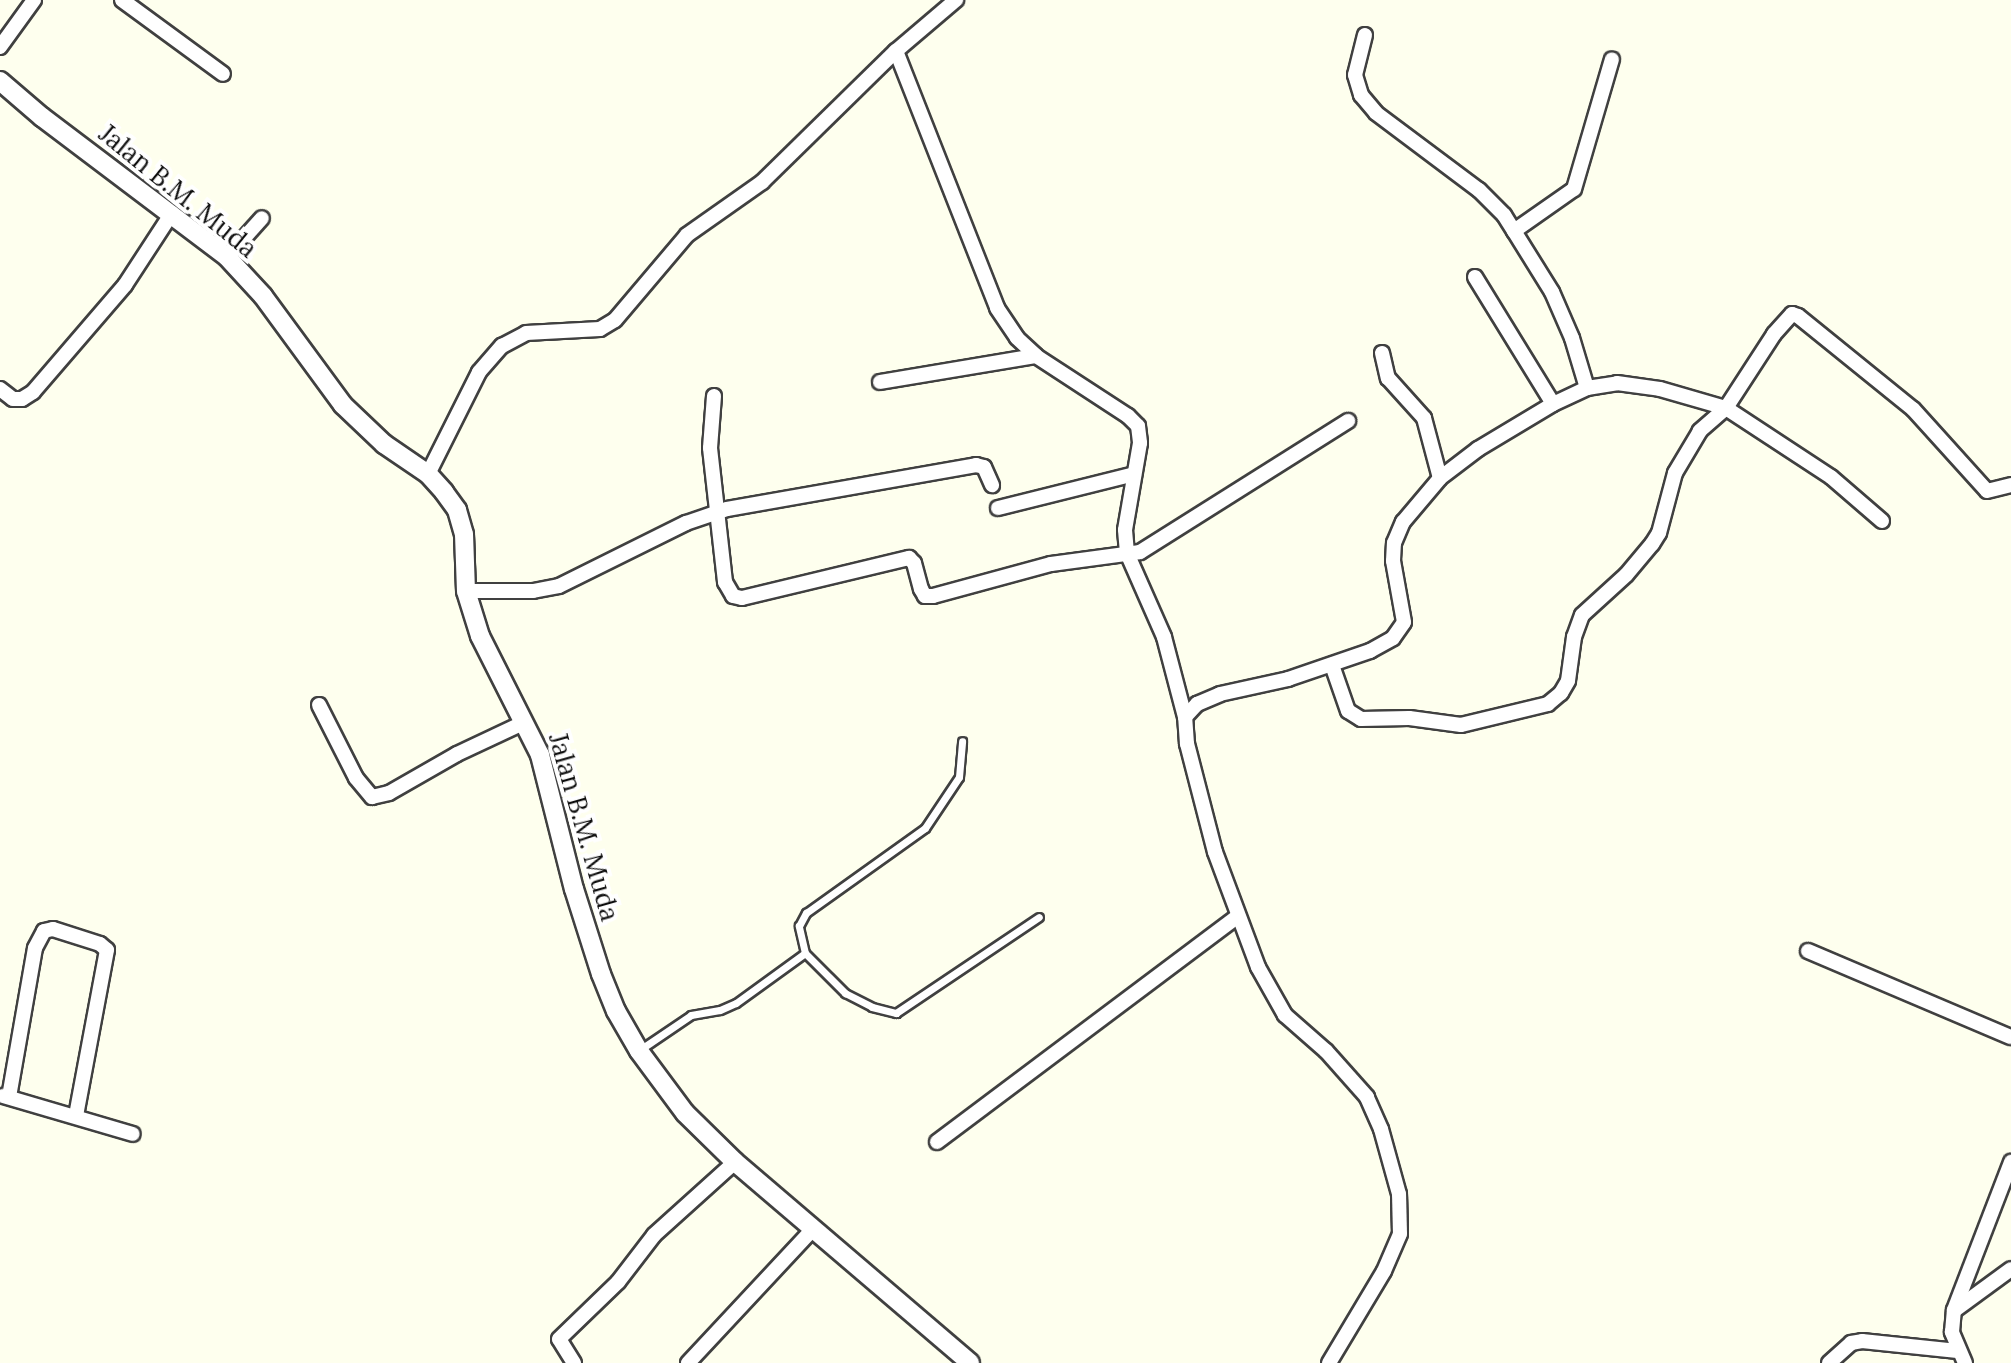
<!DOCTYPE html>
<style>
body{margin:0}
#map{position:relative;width:2011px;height:1363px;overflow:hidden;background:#feffee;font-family:Lora,serif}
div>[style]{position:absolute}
.roads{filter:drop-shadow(2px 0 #404040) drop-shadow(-2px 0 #404040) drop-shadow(0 2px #404040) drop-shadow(0 -2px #404040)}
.service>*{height:7px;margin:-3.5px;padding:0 3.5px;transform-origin:3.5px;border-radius:3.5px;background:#fff}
.minor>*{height:14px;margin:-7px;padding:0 7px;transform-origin:7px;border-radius:7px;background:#fff}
.tertiary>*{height:18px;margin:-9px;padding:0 9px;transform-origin:9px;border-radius:9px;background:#fff}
span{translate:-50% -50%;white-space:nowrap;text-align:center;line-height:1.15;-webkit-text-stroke:8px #fff;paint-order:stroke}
.street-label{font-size:26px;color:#0d0d0d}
</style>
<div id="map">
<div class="roads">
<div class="service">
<div style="left:805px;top:953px;width:57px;rotate:45deg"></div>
<div style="left:845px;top:993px;width:30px;rotate:27deg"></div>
<div style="left:872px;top:1007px;width:25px;rotate:14deg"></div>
<div style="left:896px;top:1013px;width:172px;rotate:-33.9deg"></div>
<div style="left:641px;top:1049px;width:60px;rotate:-34.2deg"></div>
<div style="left:691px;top:1015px;width:29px;rotate:-10deg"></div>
<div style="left:720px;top:1010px;width:17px;rotate:-24deg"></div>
<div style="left:736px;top:1003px;width:85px;rotate:-35.9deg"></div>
<div style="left:805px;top:953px;width:28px;rotate:-103deg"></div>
<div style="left:799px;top:926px;width:15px;rotate:-62deg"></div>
<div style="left:806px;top:913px;width:146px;rotate:-35.5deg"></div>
<div style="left:925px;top:828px;width:61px;rotate:-56.3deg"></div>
<div style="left:959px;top:777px;width:36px;rotate:-85deg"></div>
</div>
<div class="minor">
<div style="left:122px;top:0;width:125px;rotate:36.2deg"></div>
<div style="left:1365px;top:35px;width:41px;rotate:104deg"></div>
<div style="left:1355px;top:75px;width:21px;rotate:73deg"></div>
<div style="left:1361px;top:95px;width:23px;rotate:50deg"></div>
<div style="left:1376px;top:113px;width:129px;rotate:36.8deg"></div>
<div style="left:1479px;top:190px;width:35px;rotate:45deg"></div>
<div style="left:1504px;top:215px;width:19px;rotate:58deg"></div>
<div style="left:0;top:47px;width:58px;rotate:-54.1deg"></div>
<div style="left:896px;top:51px;width:276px;rotate:68.5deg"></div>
<div style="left:997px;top:308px;width:36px;rotate:56deg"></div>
<div style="left:1017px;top:338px;width:26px;rotate:43deg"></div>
<div style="left:1036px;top:356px;width:110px;rotate:33.1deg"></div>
<div style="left:1128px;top:416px;width:14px;rotate:45deg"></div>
<div style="left:1138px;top:426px;width:17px;rotate:83deg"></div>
<div style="left:1140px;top:443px;width:88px;rotate:99.8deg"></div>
<div style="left:1125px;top:530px;width:23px;rotate:85deg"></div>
<div style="left:1127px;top:553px;width:92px;rotate:66.2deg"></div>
<div style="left:1164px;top:637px;width:83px;rotate:75.3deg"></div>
<div style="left:227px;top:257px;width:52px;rotate:-48.1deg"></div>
<div style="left:1475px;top:277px;width:149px;rotate:58.4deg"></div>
<div style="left:1382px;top:353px;width:26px;rotate:77deg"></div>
<div style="left:1388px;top:378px;width:54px;rotate:48deg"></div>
<div style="left:1424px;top:418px;width:62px;rotate:75.1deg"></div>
<div style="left:880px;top:382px;width:158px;rotate:-9.5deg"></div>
<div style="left:1587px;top:388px;width:52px;rotate:-106.7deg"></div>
<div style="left:1572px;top:338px;width:50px;rotate:-113.5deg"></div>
<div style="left:1552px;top:292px;width:72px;rotate:-121.9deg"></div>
<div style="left:1514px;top:231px;width:73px;rotate:-35deg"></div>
<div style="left:1574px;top:189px;width:135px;rotate:-73.7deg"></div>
<div style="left:0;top:389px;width:16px;rotate:38deg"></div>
<div style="left:13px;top:399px;width:9px"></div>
<div style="left:22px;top:399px;width:13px;rotate:-32deg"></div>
<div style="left:33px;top:392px;width:141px;rotate:-49.3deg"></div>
<div style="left:125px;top:285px;width:86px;rotate:-56.9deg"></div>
<div style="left:714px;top:396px;width:52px;rotate:94.4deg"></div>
<div style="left:710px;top:448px;width:135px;rotate:83.6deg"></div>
<div style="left:725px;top:582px;width:16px;rotate:60deg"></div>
<div style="left:733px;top:596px;width:9px;rotate:13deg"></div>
<div style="left:742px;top:598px;width:172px;rotate:-13.5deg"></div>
<div style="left:909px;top:558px;width:7px;rotate:45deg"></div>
<div style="left:914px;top:563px;width:27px;rotate:75deg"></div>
<div style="left:921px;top:589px;width:8px;rotate:60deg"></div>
<div style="left:925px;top:596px;width:8px"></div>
<div style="left:933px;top:596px;width:122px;rotate:-15.2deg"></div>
<div style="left:1051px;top:564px;width:90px;rotate:-7.7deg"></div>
<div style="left:1140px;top:552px;width:246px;rotate:-32.2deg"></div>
<div style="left:428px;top:474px;width:114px;rotate:-63.4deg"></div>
<div style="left:479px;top:372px;width:35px;rotate:-49deg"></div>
<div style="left:502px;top:346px;width:27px;rotate:-28deg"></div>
<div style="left:526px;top:333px;width:74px;rotate:-3.1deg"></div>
<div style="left:600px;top:329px;width:17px;rotate:-31deg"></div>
<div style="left:615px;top:320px;width:111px;rotate:-49.7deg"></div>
<div style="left:687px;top:235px;width:92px;rotate:-35.2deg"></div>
<div style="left:762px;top:182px;width:187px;rotate:-44.4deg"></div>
<div style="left:896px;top:51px;width:79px;rotate:-40.4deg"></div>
<div style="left:998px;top:508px;width:140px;rotate:-14deg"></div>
<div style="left:1882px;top:521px;width:67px;rotate:-139.2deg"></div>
<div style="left:1831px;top:477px;width:126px;rotate:-146.7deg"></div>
<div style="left:1726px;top:408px;width:88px;rotate:-57deg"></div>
<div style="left:1774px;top:334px;width:27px;rotate:-48deg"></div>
<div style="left:1792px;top:314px;width:6px;rotate:18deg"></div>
<div style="left:1798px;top:316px;width:148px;rotate:39deg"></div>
<div style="left:1913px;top:409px;width:110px;rotate:47.9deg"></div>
<div style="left:1987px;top:491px;width:25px;rotate:-14deg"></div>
<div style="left:466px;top:591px;width:67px"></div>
<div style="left:533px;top:591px;width:26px;rotate:-11deg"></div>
<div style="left:559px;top:586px;width:142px;rotate:-26.4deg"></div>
<div style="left:686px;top:523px;width:43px;rotate:-18.9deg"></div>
<div style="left:727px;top:509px;width:253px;rotate:-10deg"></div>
<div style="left:976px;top:465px;width:8px;rotate:14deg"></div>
<div style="left:984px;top:467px;width:20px;rotate:66deg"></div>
<div style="left:319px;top:705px;width:82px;rotate:63.1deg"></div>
<div style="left:356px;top:778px;width:25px;rotate:50deg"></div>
<div style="left:372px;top:797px;width:17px;rotate:-13deg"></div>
<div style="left:389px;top:793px;width:78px;rotate:-29.8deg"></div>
<div style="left:457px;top:754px;width:75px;rotate:-25.2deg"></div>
<div style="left:1808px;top:951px;width:220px;rotate:23deg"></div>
<div style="left:3px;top:1096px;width:135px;rotate:16.3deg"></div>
<div style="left:9px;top:1097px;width:151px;rotate:-80.1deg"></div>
<div style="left:35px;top:948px;width:19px;rotate:-62deg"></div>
<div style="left:44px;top:931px;width:9px;rotate:-13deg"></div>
<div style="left:53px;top:929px;width:49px;rotate:17.7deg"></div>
<div style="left:100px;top:944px;width:9px;rotate:41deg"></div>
<div style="left:107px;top:950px;width:168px;rotate:100.6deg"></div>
<div style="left:937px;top:1142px;width:376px;rotate:-36.9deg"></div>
<div style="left:1955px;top:1310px;width:69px;rotate:-36.2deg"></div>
<div style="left:574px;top:1363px;width:28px;rotate:-122deg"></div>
<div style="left:559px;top:1339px;width:82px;rotate:-44deg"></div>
<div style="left:618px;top:1282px;width:59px;rotate:-52.5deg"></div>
<div style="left:654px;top:1235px;width:109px;rotate:-42deg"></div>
<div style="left:688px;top:1363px;width:183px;rotate:-47deg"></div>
<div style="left:1329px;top:1363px;width:107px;rotate:-59.1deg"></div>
<div style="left:1384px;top:1271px;width:40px;rotate:-66.6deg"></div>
<div style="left:1400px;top:1234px;width:40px;rotate:-91.4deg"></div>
<div style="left:1399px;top:1194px;width:67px;rotate:-105.5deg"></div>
<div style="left:1381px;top:1129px;width:35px;rotate:-114deg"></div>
<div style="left:1367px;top:1097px;width:62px;rotate:-131.7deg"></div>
<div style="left:1326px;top:1051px;width:55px;rotate:-138.7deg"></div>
<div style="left:1285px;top:1015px;width:55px;rotate:-119.4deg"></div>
<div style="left:1258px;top:967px;width:123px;rotate:-110.5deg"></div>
<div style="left:1215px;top:852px;width:112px;rotate:-104.5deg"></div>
<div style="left:1187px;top:744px;width:27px;rotate:-94deg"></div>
<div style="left:1185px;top:717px;width:18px;rotate:-47deg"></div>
<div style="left:1197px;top:704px;width:25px;rotate:-23deg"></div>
<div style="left:1220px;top:694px;width:70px;rotate:-12.4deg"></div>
<div style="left:1288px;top:679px;width:87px;rotate:-18.9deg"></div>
<div style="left:1370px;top:651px;width:26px;rotate:-29deg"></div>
<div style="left:1393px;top:638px;width:19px;rotate:-55deg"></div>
<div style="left:1404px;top:622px;width:62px;rotate:-100.2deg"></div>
<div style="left:1393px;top:561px;width:18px;rotate:-87deg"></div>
<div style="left:1394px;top:543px;width:23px;rotate:-67deg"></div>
<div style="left:1403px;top:522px;width:57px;rotate:-49.9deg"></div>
<div style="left:1440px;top:478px;width:48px;rotate:-37.3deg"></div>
<div style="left:1478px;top:449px;width:87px;rotate:-31deg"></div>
<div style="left:1553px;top:404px;width:38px;rotate:-25deg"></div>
<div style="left:1587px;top:388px;width:30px;rotate:-9deg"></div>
<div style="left:1617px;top:383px;width:43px;rotate:7.9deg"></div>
<div style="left:1660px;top:389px;width:69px;rotate:16.1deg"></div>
<div style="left:1726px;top:408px;width:35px;rotate:139deg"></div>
<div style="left:1700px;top:431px;width:49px;rotate:120.8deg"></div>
<div style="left:1675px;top:473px;width:62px;rotate:104.9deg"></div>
<div style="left:1659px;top:533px;width:13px;rotate:122deg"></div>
<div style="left:1652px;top:544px;width:40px;rotate:130deg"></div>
<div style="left:1626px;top:575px;width:59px;rotate:137.7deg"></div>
<div style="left:1582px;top:615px;width:23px;rotate:110deg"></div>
<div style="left:1574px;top:637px;width:44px;rotate:97.8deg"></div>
<div style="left:1568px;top:681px;width:14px;rotate:120deg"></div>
<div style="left:1561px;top:693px;width:17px;rotate:140deg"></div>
<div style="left:1548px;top:704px;width:89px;rotate:166.4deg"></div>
<div style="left:1461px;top:725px;width:52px;rotate:-172.3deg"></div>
<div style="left:1409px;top:718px;width:48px;rotate:178.8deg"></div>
<div style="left:1361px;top:719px;width:15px;rotate:-148deg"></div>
<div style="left:1348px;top:711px;width:49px;rotate:-109.2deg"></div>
<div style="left:1829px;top:1363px;width:30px;rotate:-42deg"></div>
<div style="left:1851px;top:1343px;width:11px;rotate:-10deg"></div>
<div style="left:1862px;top:1341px;width:96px;rotate:6deg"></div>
<div style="left:1965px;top:1363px;width:34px;rotate:-113deg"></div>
<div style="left:1952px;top:1332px;width:22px;rotate:-85deg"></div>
<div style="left:1954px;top:1310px;width:159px;rotate:-68.9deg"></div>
</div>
<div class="tertiary">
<div style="left:0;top:81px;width:55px;rotate:40.6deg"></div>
<div style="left:42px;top:117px;width:232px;rotate:37.1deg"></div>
<div style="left:227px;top:257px;width:53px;rotate:47.3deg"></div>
<div style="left:263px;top:296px;width:135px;rotate:53.7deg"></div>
<div style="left:343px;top:405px;width:57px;rotate:43.6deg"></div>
<div style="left:384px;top:444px;width:53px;rotate:34.3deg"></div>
<div style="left:428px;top:474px;width:24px;rotate:48deg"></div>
<div style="left:444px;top:492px;width:22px;rotate:54deg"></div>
<div style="left:457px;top:510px;width:25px;rotate:74deg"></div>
<div style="left:464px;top:534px;width:57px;rotate:88deg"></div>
<div style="left:466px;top:591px;width:47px;rotate:72.7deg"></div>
<div style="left:480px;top:636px;width:133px;rotate:63.2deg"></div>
<div style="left:540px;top:755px;width:138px;rotate:75.8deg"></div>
<div style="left:574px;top:889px;width:89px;rotate:72.4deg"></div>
<div style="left:601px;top:974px;width:40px;rotate:68deg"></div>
<div style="left:616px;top:1011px;width:46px;rotate:60.1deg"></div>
<div style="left:639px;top:1051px;width:77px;rotate:53.4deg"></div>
<div style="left:685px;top:1113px;width:70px;rotate:44.4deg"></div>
<div style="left:735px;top:1162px;width:309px;rotate:40.5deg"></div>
</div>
</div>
<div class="street-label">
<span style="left:178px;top:191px;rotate:39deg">Jalan B.M. Muda</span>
<span style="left:584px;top:827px;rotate:74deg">Jalan B.M. Muda</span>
</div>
</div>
